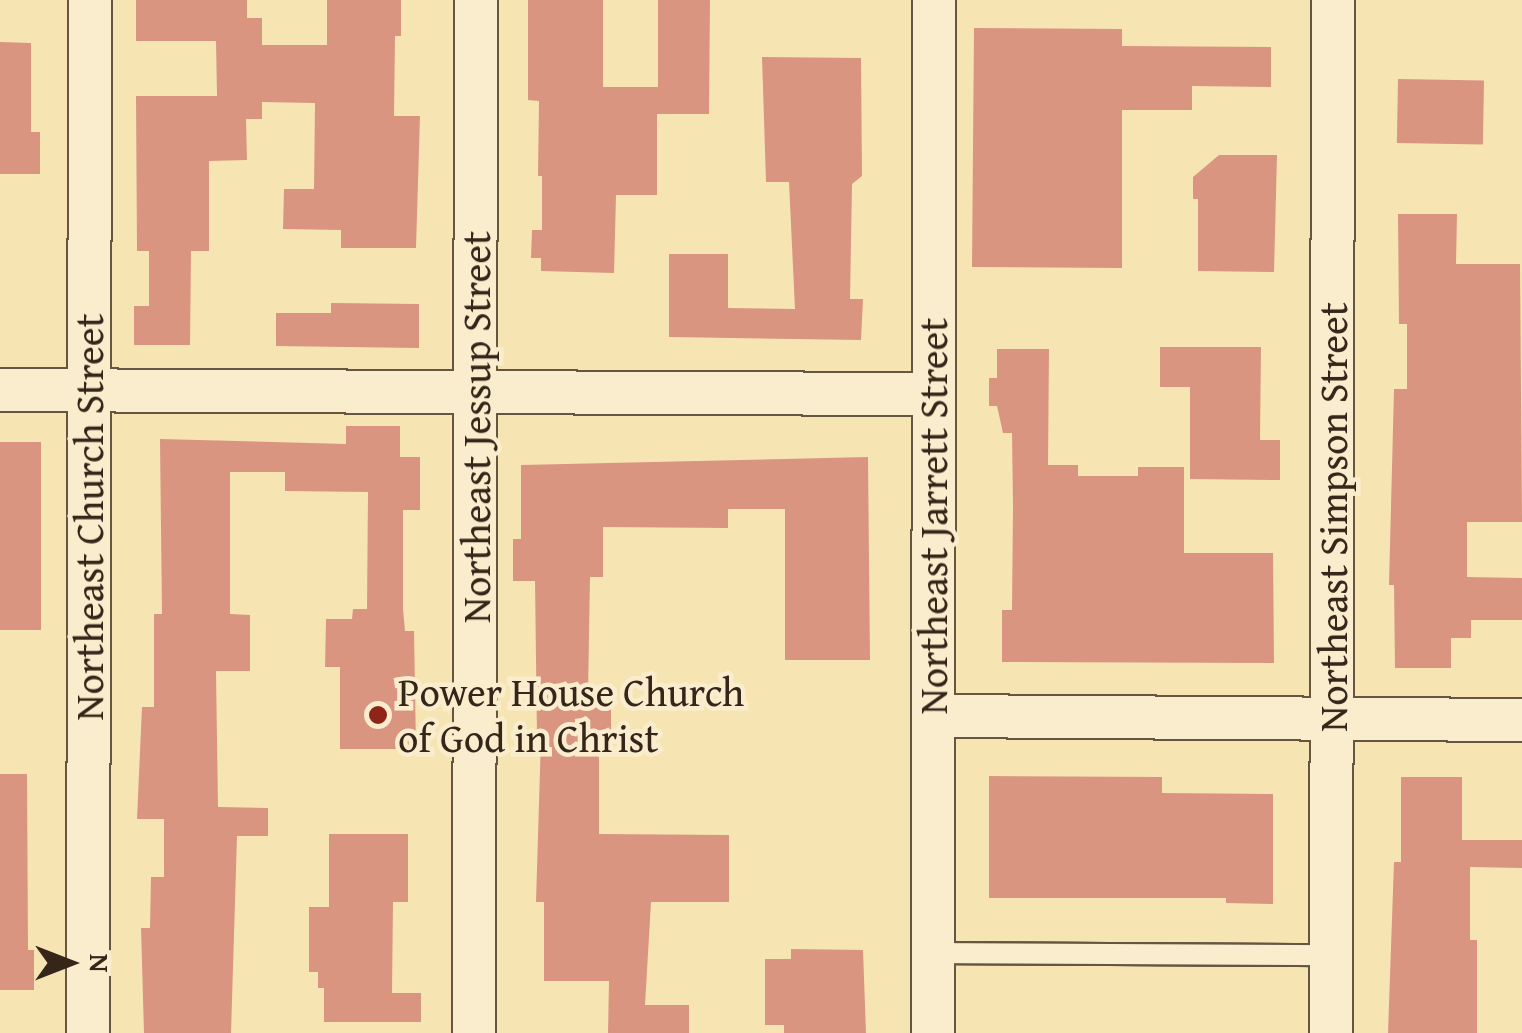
<!DOCTYPE html>
<style>
body{margin:0}
#map{position:relative;width:1522px;height:1033px;overflow:hidden;background:#f6e4b3;font-family:"Gentium Book Plus",serif}
div>[style]{position:absolute}
.building>*{inset:0;background:#d99580;transform-origin:0 0}
.roads{filter:drop-shadow(2px 0 #665640) drop-shadow(-2px 0 #665640) drop-shadow(0 2px #665640) drop-shadow(0 -2px #665640)}
.lane>*{height:20px;margin:-10px;padding:0 10px;transform-origin:10px;border-radius:10px;background:#f9edce}
.street>*{height:42px;margin:-21px;padding:0 21px;transform-origin:21px;border-radius:21px;background:#f9edce}
.dots>*{width:28px;height:28px;translate:-50% -50%;box-sizing:border-box;border:5px solid #f9edce;border-radius:50%}
span{translate:-50% -50%;white-space:nowrap;text-align:center;line-height:1.15;-webkit-text-stroke:9px #f9edce;paint-order:stroke}
.street-label{font-size:40px;color:#36261a}
.poi-label{font-size:40px;color:#36261a}
.left{translate:0 -50%;text-align:left}
.north{position:absolute;left:20px;top:913px;width:100px;height:100px;-webkit-text-stroke:8px #f9edce;paint-order:stroke;rotate:90deg;font-size:28px;font-weight:700;line-height:40px;text-align:center;color:#36261a}
.north::after{content:'';display:block;margin:auto;width:35px;height:45px;background:#36261a;clip-path:polygon(50% 0,100% 100%,50% 72%,0 100%)}
</style>
<div id="map">
<div class="building">
<div style="clip-path:polygon(136px 0,247px 0,247px 18px,262px 18px,262px 45px,327px 45px,327px 0,401px 0,401px 36px,395px 36px,394px 116px,420px 116px,416px 248px,341px 248px,341px 230px,283px 229px,284px 189px,314px 189px,315px 103px,262px 102px,262px 119px,246px 119px,247px 160px,209px 161px,209px 251px,191px 251px,190px 345px,134px 345px,134px 306px,149px 306px,149px 251px,137px 251px,136px 96px,217px 96px,216px 41px,136px 41px)"></div>
<div style="clip-path:polygon(528px 0,603px 0,603px 87px,658px 87px,658px 0,710px 0,709px 114px,657px 114px,657px 195px,616px 195px,614px 273px,541px 271px,541px 258px,531px 258px,532px 230px,542px 230px,542px 176px,538px 176px,539px 101px,528px 100px)"></div>
<div style="clip-path:polygon(974px 28px,1122px 29px,1122px 46px,1271px 47px,1271px 87px,1192px 86px,1192px 110px,1122px 110px,1122px 268px,972px 267px)"></div>
<div style="clip-path:polygon(0 42px,31px 43px,31px 132px,40px 132px,40px 174px,0 174px)"></div>
<div style="clip-path:polygon(762px 57px,861px 58px,862px 176px,852px 184px,850px 299px,863px 299px,861px 340px,669px 337px,669px 254px,728px 254px,728px 308px,795px 309px,789px 182px,766px 182px)"></div>
<div style="left:1398px;top:79px;width:86px;height:64px;rotate:1deg"></div>
<div style="clip-path:polygon(1219px 155px,1277px 155px,1274px 272px,1198px 271px,1198px 199px,1193px 199px,1193px 177px)"></div>
<div style="clip-path:polygon(1398px 214px,1457px 214px,1456px 264px,1520px 264px,1522px 522px,1467px 522px,1467px 577px,1522px 578px,1522px 620px,1471px 620px,1471px 638px,1451px 638px,1451px 668px,1395px 668px,1394px 585px,1389px 585px,1394px 389px,1407px 389px,1407px 324px,1399px 324px)"></div>
<div style="clip-path:polygon(331px 303px,419px 304px,419px 348px,276px 346px,276px 313px,331px 313px)"></div>
<div style="clip-path:polygon(1160px 347px,1261px 347px,1260px 440px,1280px 440px,1280px 480px,1190px 479px,1190px 387px,1160px 387px)"></div>
<div style="clip-path:polygon(997px 349px,1049px 349px,1048px 465px,1078px 465px,1078px 476px,1138px 476px,1138px 467px,1184px 467px,1184px 553px,1273px 553px,1274px 663px,1002px 662px,1002px 610px,1012px 610px,1013px 507px,1012px 433px,1003px 433px,997px 406px,989px 406px,989px 378px,997px 378px)"></div>
<div style="clip-path:polygon(346px 426px,400px 426px,400px 457px,420px 457px,420px 510px,403px 510px,403px 609px,405px 631px,414px 631px,416px 749px,340px 749px,340px 667px,325px 667px,326px 619px,352px 619px,353px 609px,367px 609px,368px 492px,285px 491px,285px 472px,230px 472px,230px 614px,250px 615px,250px 671px,216px 671px,218px 807px,268px 808px,268px 836px,237px 836px,231px 1033px,144px 1033px,141px 928px,150px 928px,151px 877px,164px 877px,164px 819px,137px 819px,142px 707px,154px 707px,154px 614px,162px 614px,160px 439px,346px 444px)"></div>
<div style="left:0;top:442px;width:41px;height:188px"></div>
<div style="clip-path:polygon(868px 457px,870px 660px,785px 660px,785px 509px,728px 509px,728px 528px,603px 527px,603px 577px,590px 577px,588px 695px,611px 695px,611px 737px,599px 737px,599px 834px,729px 835px,729px 902px,651px 902px,645px 1005px,689px 1005px,689px 1033px,608px 1033px,609px 981px,544px 981px,544px 902px,536px 902px,541px 737px,537px 737px,535px 581px,513px 581px,513px 539px,521px 539px,521px 465px)"></div>
<div style="clip-path:polygon(0 774px,27px 774px,28px 950px,34px 950px,34px 990px,0 990px)"></div>
<div style="clip-path:polygon(989px 776px,1162px 777px,1162px 793px,1273px 794px,1273px 904px,1226px 903px,1226px 898px,989px 898px)"></div>
<div style="clip-path:polygon(1401px 777px,1462px 777px,1462px 840px,1522px 840px,1522px 868px,1470px 867px,1470px 940px,1477px 940px,1477px 1033px,1388px 1033px,1394px 862px,1401px 862px)"></div>
<div style="clip-path:polygon(329px 834px,408px 834px,408px 902px,393px 902px,392px 993px,421px 993px,421px 1022px,324px 1022px,324px 988px,318px 988px,318px 972px,309px 972px,309px 907px,329px 907px)"></div>
<div style="clip-path:polygon(791px 949px,863px 950px,866px 1033px,784px 1033px,784px 1025px,765px 1025px,765px 959px,791px 959px)"></div>
</div>
<div class="roads">
<div class="lane">
<div style="left:933px;top:953px;width:399px;rotate:0.3deg"></div>
</div>
<div class="street">
<div style="left:0;top:390px;width:932px;rotate:0.25deg"></div>
<div style="left:933px;top:716px;width:589px;rotate:0.39deg"></div>
<div style="left:88px;top:1033px;width:1033px;rotate:-89.89deg"></div>
<div style="left:474px;top:1033px;width:1033px;rotate:-89.89deg"></div>
<div style="left:933px;top:1033px;width:1033px;rotate:-89.94deg"></div>
<div style="left:1331px;top:1033px;width:1033px;rotate:-89.89deg"></div>
</div>
</div>
<div class="dots">
<div style="left:378px;top:715px;background:#8f2418"></div>
</div>
<div class="street-label">
<span style="left:476px;top:427px;rotate:-90deg">Northeast Jessup Street</span>
<span style="left:933px;top:516px;rotate:-90deg">Northeast Jarrett Street</span>
<span style="left:89px;top:517px;rotate:-90deg">Northeast Church Street</span>
<span style="left:1333px;top:517px;rotate:-90deg">Northeast Simpson Street</span>
</div>
<div class="poi-label">
<span class="left" style="left:398px;top:715px">Power House Church<br>of God in Christ</span>
</div>
<div class="north">N</div>
</div>
